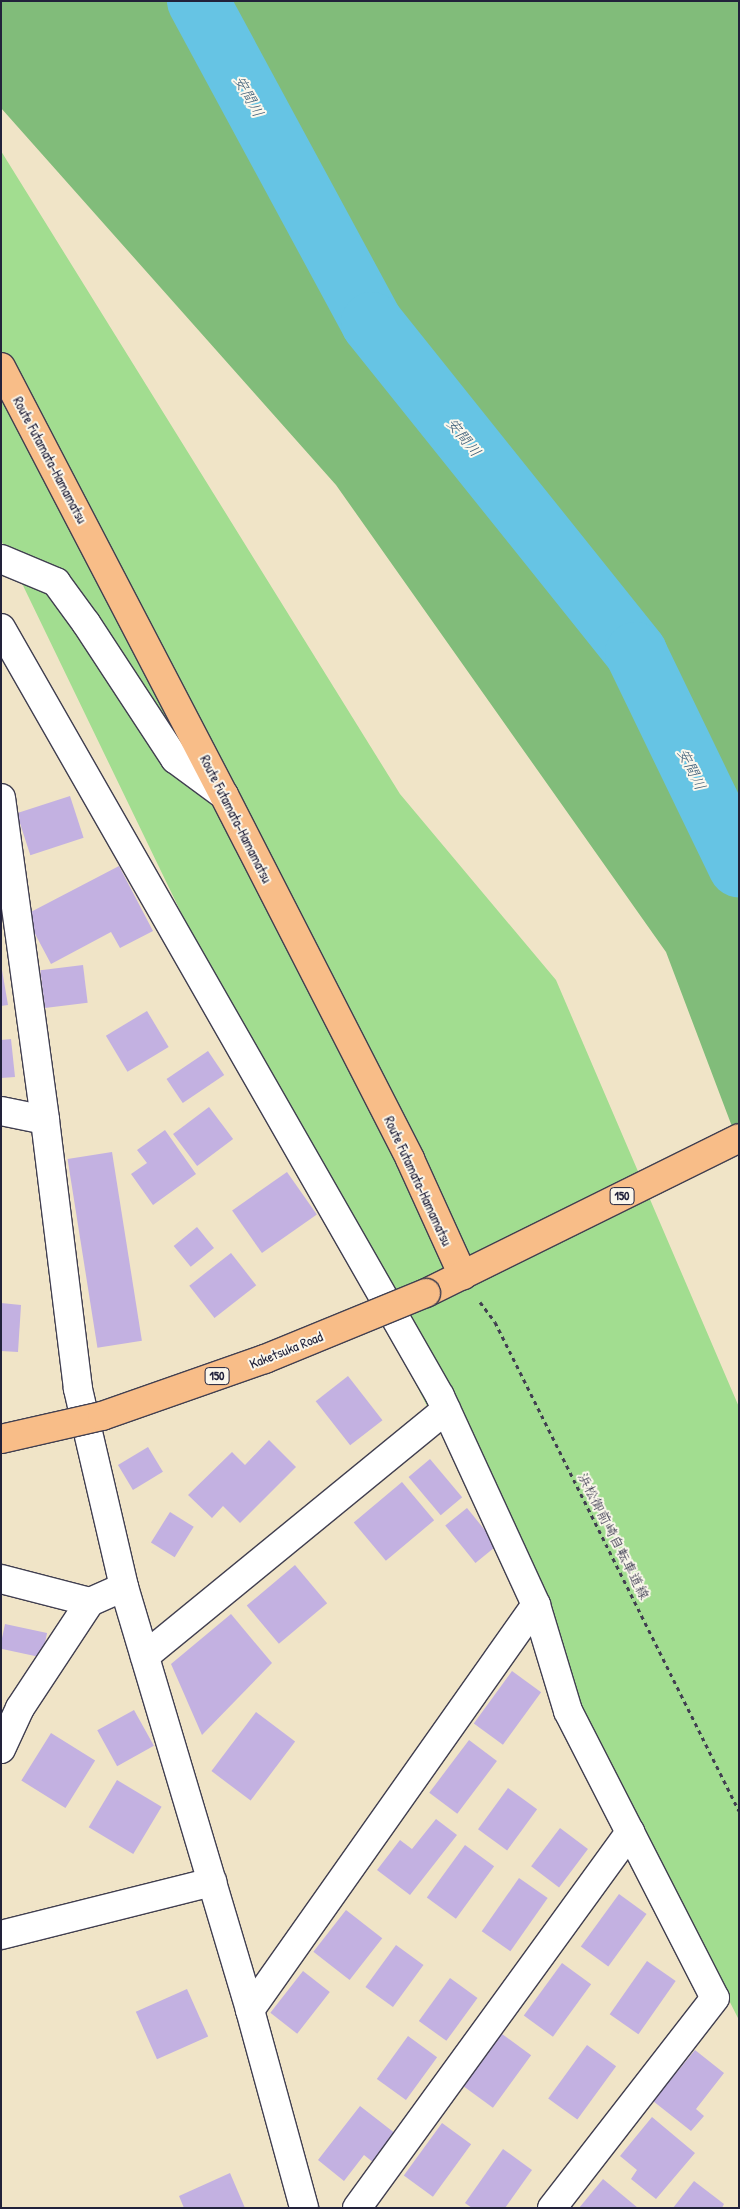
<!DOCTYPE html>
<meta charset="utf-8">
<style>
body{margin:0}
#map{position:relative;width:740px;height:2209px;overflow:hidden;background:#f0e4c7;font-family:"Patrick Hand","Klee One",sans-serif}
div>[style]{position:absolute}
.green>*{inset:0;background:#a2dd90}
.forest>*{inset:0;background:#81bc7a}
.river>*{height:62px;margin:-31px;padding:0 31px;transform-origin:31px;border-radius:31px;background:#66c4e4}
.building>*{inset:0;background:#c3b1e1;transform-origin:0 0}
.path>*{height:3px;margin-top:-1.5px;transform-origin:0;background:repeating-linear-gradient(90deg,#413f50 0 4px,transparent 0 8px)}
.roads{filter:drop-shadow(1px 0 #413f50) drop-shadow(-1px 0 #413f50) drop-shadow(0 1px #413f50) drop-shadow(0 -1px #413f50)}
.minor>*{height:28px;margin:-14px;padding:0 14px;transform-origin:14px;border-radius:14px;background:#fff}
.major>*{height:28px;margin:-14px;padding:0 14px;transform-origin:14px;border-radius:14px;background:#f8bd88}
.highway>*{height:28px;margin:-14px;padding:0 14px;transform-origin:14px;border-radius:14px;background:#f8bd88}
.bridges{filter:drop-shadow(1px 0 #413f50) drop-shadow(-1px 0 #413f50) drop-shadow(0 1px #413f50) drop-shadow(0 -1px #413f50)}
.highway-bridge>*{height:28px;margin:-14px;padding:0 14px;transform-origin:14px;border-radius:14px;background:#f8bd88}
span{translate:-50% -50%;white-space:nowrap;text-align:center;line-height:1.15;-webkit-text-stroke:4px #fbf7ec;paint-order:stroke}
.shield-label span{padding:1px 4px;background:#fbf7ec;border:1px solid;border-radius:4px;-webkit-text-stroke-width:0}
.shield-label{font-size:12px;color:#22223b;font-weight:700}
.street-label{font-size:14px;color:#22223b}
.water-label{font-size:15px;color:#3a5b76;font-style:italic}
.frame{position:absolute;inset:0;border:2px solid #22223b;pointer-events:none}
</style>
<div id="map">
<div class="green">
<div style="clip-path:polygon(1px 151px,400px 794px,556px 980px,739px 1407px,739px 2020px,275px 1107px,1px 540px)"></div>
</div>
<div class="forest">
<div style="clip-path:polygon(1px 1px,739px 1px,739px 1145px,666px 952px,336px 485px,1px 108px)"></div>
</div>
<div class="river">
<div style="left:198px;top:1px;width:366px;rotate:61.6deg"></div>
<div style="left:372px;top:323px;width:423px;rotate:51.3deg"></div>
<div style="left:636px;top:653px;width:237px;rotate:64.2deg"></div>
</div>
<div class="building">
<div style="left:70px;top:796px;width:44px;height:56px;rotate:72deg"></div>
<div style="clip-path:polygon(119px 866px,153px 931px,120px 948px,111px 932px,51px 964px,25px 915px)"></div>
<div style="clip-path:polygon(1px 964px,8px 1005px,1px 1006px)"></div>
<div style="left:83px;top:965px;width:38px;height:43px;rotate:83deg"></div>
<div style="left:147px;top:1011px;width:42px;height:48px;rotate:59deg"></div>
<div style="clip-path:polygon(11px 1039px,15px 1077px,1px 1078px,1px 1040px)"></div>
<div style="left:208px;top:1051px;width:29px;height:50px;rotate:56deg"></div>
<div style="left:209px;top:1107px;width:40px;height:45px;rotate:53deg"></div>
<div style="clip-path:polygon(165px 1130px,196px 1174px,153px 1205px,131px 1174px,147px 1163px,137px 1150px)"></div>
<div style="left:112px;top:1152px;width:191px;height:45px;rotate:81deg"></div>
<div style="left:287px;top:1172px;width:52px;height:67px;rotate:55deg"></div>
<div style="left:197px;top:1227px;width:27px;height:30px;rotate:51deg"></div>
<div style="left:231px;top:1253px;width:41px;height:53px;rotate:52deg"></div>
<div style="clip-path:polygon(1px 1303px,21px 1305px,18px 1352px,1px 1351px)"></div>
<div style="left:348px;top:1376px;width:56px;height:41px;rotate:52deg"></div>
<div style="clip-path:polygon(269px 1440px,296px 1467px,240px 1523px,223px 1506px,212px 1518px,188px 1495px,232px 1452px,245px 1465px)"></div>
<div style="left:148px;top:1447px;width:29px;height:35px;rotate:59deg"></div>
<div style="left:430px;top:1459px;width:50px;height:28px;rotate:50deg"></div>
<div style="left:402px;top:1482px;width:50px;height:63px;rotate:50deg"></div>
<div style="left:467px;top:1508px;width:48px;height:28px;rotate:51deg"></div>
<div style="left:170px;top:1512px;width:28px;height:36px;rotate:32deg"></div>
<div style="left:295px;top:1565px;width:50px;height:63px;rotate:50deg"></div>
<div style="clip-path:polygon(231px 1614px,272px 1663px,202px 1735px,171px 1664px)"></div>
<div style="left:5px;top:1624px;width:43px;height:25px;rotate:12deg"></div>
<div style="left:512px;top:1671px;width:36px;height:65px;rotate:36deg"></div>
<div style="left:134px;top:1710px;width:41px;height:42px;rotate:61deg"></div>
<div style="left:256px;top:1712px;width:49px;height:74px;rotate:37deg"></div>
<div style="left:51px;top:1733px;width:52px;height:56px;rotate:32deg"></div>
<div style="left:469px;top:1740px;width:35px;height:66px;rotate:37deg"></div>
<div style="left:117px;top:1780px;width:52px;height:55px;rotate:31deg"></div>
<div style="left:508px;top:1788px;width:36px;height:51px;rotate:36deg"></div>
<div style="clip-path:polygon(436px 1819px,457px 1835px,410px 1895px,377px 1870px,400px 1840px,412px 1849px)"></div>
<div style="left:560px;top:1828px;width:35px;height:48px;rotate:37deg"></div>
<div style="left:465px;top:1845px;width:36px;height:65px;rotate:36deg"></div>
<div style="left:519px;top:1878px;width:35px;height:65px;rotate:35deg"></div>
<div style="left:619px;top:1894px;width:34px;height:65px;rotate:36deg"></div>
<div style="left:346px;top:1910px;width:46px;height:53px;rotate:38deg"></div>
<div style="left:396px;top:1945px;width:34px;height:52px;rotate:36deg"></div>
<div style="left:647px;top:1961px;width:35px;height:65px;rotate:35deg"></div>
<div style="left:562px;top:1963px;width:36px;height:65px;rotate:36deg"></div>
<div style="left:303px;top:1971px;width:34px;height:53px;rotate:38deg"></div>
<div style="left:450px;top:1978px;width:34px;height:53px;rotate:36deg"></div>
<div style="left:187px;top:1989px;width:52px;height:56px;rotate:66deg"></div>
<div style="left:502px;top:2034px;width:36px;height:65px;rotate:36deg"></div>
<div style="left:408px;top:2036px;width:36px;height:53px;rotate:36deg"></div>
<div style="left:587px;top:2045px;width:36px;height:66px;rotate:36deg"></div>
<div style="clip-path:polygon(695px 2050px,724px 2073px,696px 2109px,704px 2116px,691px 2131px,653px 2101px)"></div>
<div style="clip-path:polygon(360px 2106px,396px 2134px,374px 2163px,364px 2155px,344px 2181px,318px 2160px)"></div>
<div style="clip-path:polygon(652px 2117px,695px 2153px,656px 2199px,631px 2179px,637px 2170px,620px 2156px)"></div>
<div style="left:442px;top:2123px;width:36px;height:65px;rotate:36deg"></div>
<div style="clip-path:polygon(503px 2149px,532px 2170px,505px 2208px,472px 2208px,465px 2203px)"></div>
<div style="clip-path:polygon(230px 2173px,245px 2208px,184px 2208px,179px 2196px)"></div>
<div style="clip-path:polygon(603px 2179px,638px 2208px,579px 2208px)"></div>
<div style="clip-path:polygon(694px 2181px,724px 2204px,722px 2208px,673px 2208px)"></div>
</div>
<div class="path">
<div style="left:480px;top:1302px;width:25px;rotate:53deg"></div>
<div style="left:495px;top:1322px;width:546px;rotate:63.48deg"></div>
</div>
<div class="roads">
<div class="minor">
<div style="left:1px;top:559px;width:60px;rotate:22.7deg"></div>
<div style="left:56px;top:582px;width:51px;rotate:53.8deg"></div>
<div style="left:86px;top:623px;width:163px;rotate:56.8deg"></div>
<div style="left:175px;top:759px;width:61px;rotate:36.3deg"></div>
<div style="left:1px;top:628px;width:885px;rotate:60.25deg"></div>
<div style="left:440px;top:1396px;width:230px;rotate:65.3deg"></div>
<div style="left:536px;top:1605px;width:111px;rotate:73.2deg"></div>
<div style="left:568px;top:1711px;width:322px;rotate:62.9deg"></div>
<div style="left:715px;top:1998px;width:266px;rotate:127.8deg"></div>
<div style="left:1px;top:798px;width:325px;rotate:82.2deg"></div>
<div style="left:45px;top:1120px;width:271px;rotate:83deg"></div>
<div style="left:78px;top:1389px;width:203px;rotate:76.9deg"></div>
<div style="left:124px;top:1587px;width:441px;rotate:73.4deg"></div>
<div style="left:250px;top:2010px;width:205px;rotate:74.7deg"></div>
<div style="left:1px;top:1111px;width:45px;rotate:11.6deg"></div>
<div style="left:1px;top:1579px;width:92px;rotate:14.5deg"></div>
<div style="left:145px;top:1656px;width:389px;rotate:-39.3deg"></div>
<div style="left:1px;top:1749px;width:45px;rotate:-65.1deg"></div>
<div style="left:20px;top:1708px;width:127px;rotate:-56.6deg"></div>
<div style="left:90px;top:1602px;width:37px;rotate:-24deg"></div>
<div style="left:1px;top:1935px;width:218px;rotate:-14.1deg"></div>
<div style="left:250px;top:2010px;width:496px;rotate:-54.8deg"></div>
<div style="left:357px;top:2208px;width:465px;rotate:-54deg"></div>
</div>
<div class="major">
<div style="left:1px;top:367px;width:483px;rotate:62.5deg"></div>
<div style="left:224px;top:795px;width:409px;rotate:62.9deg"></div>
<div style="left:410px;top:1159px;width:128px;rotate:65.6deg"></div>
</div>
<div class="highway">
<div style="left:426px;top:1293px;width:349px;rotate:-26.3deg"></div>
</div>
</div>
<div class="bridges">
<div class="highway-bridge">
<div style="left:1px;top:1439px;width:104px;rotate:-12.8deg"></div>
<div style="left:102px;top:1416px;width:173px;rotate:-19.3deg"></div>
<div style="left:265px;top:1359px;width:174px;rotate:-22.3deg"></div>
</div>
</div>
<div class="shield-label">
<span style="left:622px;top:1196px">150</span>
<span style="left:217px;top:1376px">150</span>
</div>
<div class="street-label">
<span style="left:50px;top:460px;rotate:62deg">Route Futamata-Hamamatsu</span>
<span style="left:236px;top:819px;rotate:63deg">Route Futamata-Hamamatsu</span>
<span style="left:418px;top:1181px;rotate:65deg">Route Futamata-Hamamatsu</span>
<span style="left:286px;top:1350px;rotate:-22deg">Kaketsuka Road</span>
<span style="left:614px;top:1536px;rotate:63deg">浜松御前崎自転車道線</span>
</div>
<div class="water-label">
<span style="left:249px;top:96px;rotate:61deg">安間川</span>
<span style="left:464px;top:437px;rotate:51deg">安間川</span>
<span style="left:692px;top:769px;rotate:64deg">安間川</span>
</div>
<div class="frame"></div>
</div>
